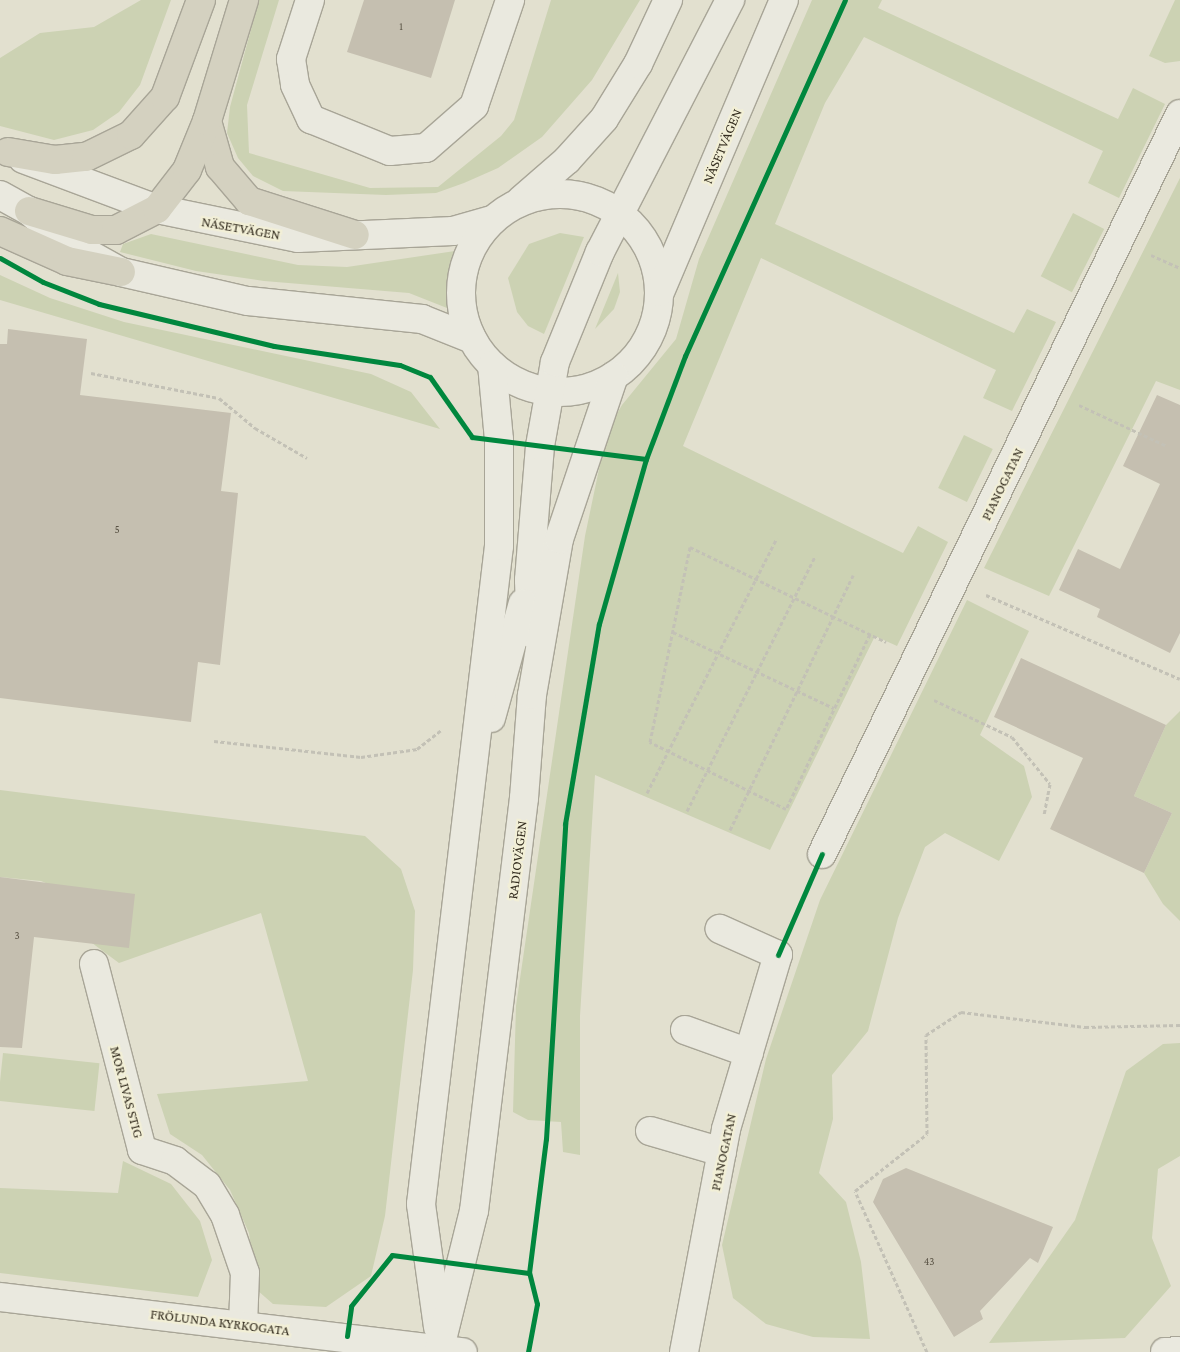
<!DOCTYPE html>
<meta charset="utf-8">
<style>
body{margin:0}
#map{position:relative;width:1180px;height:1352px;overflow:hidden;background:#e2e0cf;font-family:"Crimson Pro",serif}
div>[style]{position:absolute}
.green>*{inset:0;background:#ccd2b3;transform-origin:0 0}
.building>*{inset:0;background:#c5bfb0}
.path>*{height:3px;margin-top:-1.5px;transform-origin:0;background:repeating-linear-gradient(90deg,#c3c1b6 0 4px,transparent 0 6.5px)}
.roads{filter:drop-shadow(1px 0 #a8a597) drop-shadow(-1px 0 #a8a597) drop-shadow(0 1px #a8a597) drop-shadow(0 -1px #a8a597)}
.minor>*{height:28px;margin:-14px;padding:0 14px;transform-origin:14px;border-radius:14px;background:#eae9df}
.minor>.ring{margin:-14px;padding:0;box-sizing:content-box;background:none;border:28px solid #eae9df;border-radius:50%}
.highway>*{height:28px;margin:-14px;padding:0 14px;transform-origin:14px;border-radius:14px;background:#d4d1c0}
.cycleway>*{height:5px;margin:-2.5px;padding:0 2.5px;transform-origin:2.5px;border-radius:2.5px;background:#00873e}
span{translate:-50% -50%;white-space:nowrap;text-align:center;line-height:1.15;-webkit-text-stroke:4.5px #f2efd6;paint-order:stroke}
.number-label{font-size:11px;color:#595244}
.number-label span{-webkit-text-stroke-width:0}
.street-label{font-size:14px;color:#352e20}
</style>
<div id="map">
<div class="green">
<div style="clip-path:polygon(141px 0,171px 0,140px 85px,119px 112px,93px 130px,54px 140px,0 126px,0 58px,40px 33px,94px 27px)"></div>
<div style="clip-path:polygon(259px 0,279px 0,247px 105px,249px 153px,370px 188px,438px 187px,501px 136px,514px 120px,551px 0,640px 0,592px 80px,542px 137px,498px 168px,464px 183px,436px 193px,386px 195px,283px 191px,253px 176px,238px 158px,227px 133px,230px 107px)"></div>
<div style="clip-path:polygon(812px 0,882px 0,878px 8px,1118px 119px,1133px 88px,1165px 104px,1119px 198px,1088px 183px,1103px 151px,864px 37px,825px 103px,775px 224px,1014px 333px,1027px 309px,1056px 322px,1012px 411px,983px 398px,996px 370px,761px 258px,683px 446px,903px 553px,918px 526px,948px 542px,897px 646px,875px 636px,770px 850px,595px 775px,580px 1016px,580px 1155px,563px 1152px,561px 1122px,528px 1120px,513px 1112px,516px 1006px,585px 536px,607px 431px,622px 405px,676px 339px,699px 259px)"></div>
<div style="clip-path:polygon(1175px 0,1180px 0,1180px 61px,1165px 63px,1149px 56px)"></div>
<div style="clip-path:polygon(1180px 178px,1180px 390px,1156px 381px,1049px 596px,984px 568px)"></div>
<div style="left:1073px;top:213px;width:35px;height:71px;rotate:27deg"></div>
<div style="clip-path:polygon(560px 233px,584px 237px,544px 334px,528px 326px,517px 312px,508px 278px,529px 244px)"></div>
<div style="clip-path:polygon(151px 234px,298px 265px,347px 267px,455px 251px,447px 308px,409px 293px,264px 281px,196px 271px,120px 252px,123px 244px)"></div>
<div style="clip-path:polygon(618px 273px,620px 292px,614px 309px,595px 329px)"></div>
<div style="clip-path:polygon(0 275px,50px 298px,124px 322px,371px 374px,411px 392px,440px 429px,0 300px)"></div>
<div style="left:964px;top:435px;width:32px;height:59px;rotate:26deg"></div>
<div style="clip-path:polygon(967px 600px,1029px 631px,980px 735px,1024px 766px,1032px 797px,999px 861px,945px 833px,925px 847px,898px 918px,868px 1031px,832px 1075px,833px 1119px,819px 1173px,846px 1202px,861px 1262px,870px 1339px,813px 1337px,766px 1324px,733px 1298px,722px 1245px,766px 1059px,820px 900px)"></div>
<div style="clip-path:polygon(1180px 711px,1180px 921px,1163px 904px,1144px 873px,1172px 813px,1134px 796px,1166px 725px)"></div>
<div style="clip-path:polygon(0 790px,365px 836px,401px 869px,415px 911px,413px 970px,385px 1216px,371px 1276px,326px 1307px,273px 1304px,257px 1290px,249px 1233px,230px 1190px,202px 1155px,170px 1134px,157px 1094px,308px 1081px,261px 913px,119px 963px,88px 940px,70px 893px,41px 881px,0 877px)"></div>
<div style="clip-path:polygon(1180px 1043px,1180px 1156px,1158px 1169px,1152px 1238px,1171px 1286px,1125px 1338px,989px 1343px,1075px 1220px,1126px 1071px,1163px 1044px)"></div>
<div style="left:3px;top:1053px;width:97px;height:48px;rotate:6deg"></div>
<div style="clip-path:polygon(123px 1161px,171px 1184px,200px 1221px,212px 1260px,198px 1297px,0 1273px,0 1188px,118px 1193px)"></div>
</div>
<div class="building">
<div style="clip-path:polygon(364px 0,455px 0,431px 78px,347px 52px)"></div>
<div style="clip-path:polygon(8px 329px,87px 339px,80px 395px,231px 413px,221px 491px,238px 493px,220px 665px,198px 662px,191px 722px,0 698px,0 344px,7px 344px)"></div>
<div style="clip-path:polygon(1157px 395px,1180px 405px,1180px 633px,1170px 653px,1097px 617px,1100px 609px,1059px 590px,1078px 549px,1120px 569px,1160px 484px,1123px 466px)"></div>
<div style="clip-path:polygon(1021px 658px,1166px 725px,1134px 796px,1172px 813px,1144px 873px,1050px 829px,1083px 758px,994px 717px)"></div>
<div style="clip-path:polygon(0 877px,135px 894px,129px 948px,34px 937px,22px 1048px,0 1047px)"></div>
<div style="clip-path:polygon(906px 1168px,1053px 1227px,1038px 1263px,1030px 1258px,980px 1311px,983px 1319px,954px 1337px,873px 1202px,883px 1179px)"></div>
</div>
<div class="path">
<div style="left:1151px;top:255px;width:32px;rotate:24deg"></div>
<div style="left:91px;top:373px;width:130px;rotate:11.1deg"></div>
<div style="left:219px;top:398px;width:47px;rotate:39.8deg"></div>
<div style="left:255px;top:428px;width:60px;rotate:30deg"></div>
<div style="left:1079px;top:405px;width:97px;rotate:25deg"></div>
<div style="left:986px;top:595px;width:211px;rotate:23.4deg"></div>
<div style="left:673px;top:632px;width:178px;rotate:25.3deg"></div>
<div style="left:870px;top:634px;width:194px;rotate:115.6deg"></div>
<div style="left:786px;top:809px;width:152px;rotate:-153.8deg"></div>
<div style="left:650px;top:742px;width:199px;rotate:-78.4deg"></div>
<div style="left:690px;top:547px;width:158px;rotate:25.9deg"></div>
<div style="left:832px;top:616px;width:60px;rotate:25.7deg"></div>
<div style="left:934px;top:700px;width:86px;rotate:25.4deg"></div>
<div style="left:1012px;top:737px;width:60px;rotate:51deg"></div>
<div style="left:1050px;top:784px;width:31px;rotate:101deg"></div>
<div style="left:214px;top:741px;width:148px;rotate:6.2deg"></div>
<div style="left:361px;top:757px;width:57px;rotate:-8.1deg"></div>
<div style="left:417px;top:749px;width:31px;rotate:-38deg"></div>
<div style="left:647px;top:793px;width:286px;rotate:-63deg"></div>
<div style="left:687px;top:811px;width:285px;rotate:-63.3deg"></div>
<div style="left:730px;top:830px;width:283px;rotate:-64.2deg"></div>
<div style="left:927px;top:1352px;width:176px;rotate:-114.1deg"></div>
<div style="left:855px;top:1191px;width:92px;rotate:-38.4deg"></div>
<div style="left:927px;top:1134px;width:99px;rotate:-90.6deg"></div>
<div style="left:926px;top:1035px;width:42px;rotate:-33.3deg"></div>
<div style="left:961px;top:1012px;width:125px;rotate:6.9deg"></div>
<div style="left:1085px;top:1027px;width:95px;rotate:-1.2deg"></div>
</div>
<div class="roads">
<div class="minor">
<div style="left:310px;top:0;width:62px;rotate:107.9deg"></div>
<div style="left:291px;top:59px;width:26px;rotate:81deg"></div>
<div style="left:295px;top:85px;width:38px;rotate:65deg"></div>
<div style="left:311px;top:119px;width:85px;rotate:22.1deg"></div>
<div style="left:390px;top:151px;width:36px;rotate:-5deg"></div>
<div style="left:426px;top:148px;width:64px;rotate:-41.2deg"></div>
<div style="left:474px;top:106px;width:112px;rotate:-71.2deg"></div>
<div style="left:23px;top:159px;width:143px;rotate:20.5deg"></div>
<div style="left:157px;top:209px;width:144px;rotate:11.6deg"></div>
<div style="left:298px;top:238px;width:155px;rotate:-2.6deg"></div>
<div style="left:453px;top:231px;width:41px;rotate:-15.8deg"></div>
<div class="ring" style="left:461px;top:194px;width:170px;height:170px"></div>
<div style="left:0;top:195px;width:33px;rotate:29deg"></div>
<div style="left:29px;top:211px;width:41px;rotate:41.1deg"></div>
<div style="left:60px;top:238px;width:70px;rotate:29.1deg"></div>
<div style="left:121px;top:272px;width:130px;rotate:12.9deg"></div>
<div style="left:248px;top:301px;width:175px;rotate:5.9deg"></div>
<div style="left:422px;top:319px;width:54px;rotate:21.8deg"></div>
<div style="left:521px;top:200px;width:61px;rotate:-41deg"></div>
<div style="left:567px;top:160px;width:55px;rotate:-47.9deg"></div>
<div style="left:604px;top:119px;width:65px;rotate:-58.3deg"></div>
<div style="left:638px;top:64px;width:71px;rotate:-64.9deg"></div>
<div style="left:660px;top:292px;width:317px;rotate:-67deg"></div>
<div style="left:531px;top:633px;width:53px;rotate:-92.2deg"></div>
<div style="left:529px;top:580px;width:134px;rotate:-85.3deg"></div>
<div style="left:540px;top:446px;width:85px;rotate:-79.9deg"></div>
<div style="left:555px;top:362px;width:119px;rotate:-67.8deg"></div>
<div style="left:600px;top:252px;width:284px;rotate:-62.7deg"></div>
<div style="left:491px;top:718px;width:119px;rotate:-74.5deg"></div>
<div style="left:822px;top:854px;width:822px;rotate:-64.18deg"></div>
<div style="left:94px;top:964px;width:192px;rotate:75.5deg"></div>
<div style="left:142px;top:1150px;width:35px;rotate:18deg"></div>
<div style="left:175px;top:1161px;width:40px;rotate:37deg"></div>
<div style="left:207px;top:1185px;width:35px;rotate:59deg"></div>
<div style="left:225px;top:1215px;width:61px;rotate:71deg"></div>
<div style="left:245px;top:1273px;width:52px;rotate:92.2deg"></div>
<div style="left:685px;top:1030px;width:68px;rotate:19.8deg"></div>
<div style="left:650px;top:1131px;width:75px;rotate:16.3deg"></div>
<div style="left:0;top:1297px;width:466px;rotate:6.8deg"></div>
<div style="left:438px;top:1327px;width:124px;rotate:-97.9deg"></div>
<div style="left:421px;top:1204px;width:663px;rotate:-83.24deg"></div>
<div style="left:499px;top:546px;width:106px;rotate:-90deg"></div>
<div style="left:499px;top:440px;width:75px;rotate:-95.3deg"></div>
<div style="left:439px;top:1352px;width:145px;rotate:-76.1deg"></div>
<div style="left:474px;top:1211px;width:416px;rotate:-83.1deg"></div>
<div style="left:524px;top:798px;width:103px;rotate:-85.6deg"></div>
<div style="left:532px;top:695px;width:158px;rotate:-80.2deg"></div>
<div style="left:559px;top:539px;width:172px;rotate:-71.4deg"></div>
<div style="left:684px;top:1352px;width:227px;rotate:-79.3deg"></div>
<div style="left:726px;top:1129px;width:182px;rotate:-73.4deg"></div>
<div style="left:778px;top:955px;width:64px;rotate:-155.9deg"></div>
<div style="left:1165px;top:1352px;width:15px;rotate:-4deg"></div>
</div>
<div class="highway">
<div style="left:207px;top:121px;width:48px;rotate:74.2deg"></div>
<div style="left:220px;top:167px;width:45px;rotate:49.5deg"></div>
<div style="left:249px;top:201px;width:111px;rotate:17.8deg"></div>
<div style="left:8px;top:152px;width:48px;rotate:9.7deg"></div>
<div style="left:55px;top:160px;width:31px;rotate:-6deg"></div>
<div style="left:86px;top:157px;width:50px;rotate:-26.1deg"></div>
<div style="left:131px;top:135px;width:51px;rotate:-48.2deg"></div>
<div style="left:165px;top:97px;width:103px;rotate:-69.6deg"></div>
<div style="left:29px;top:211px;width:66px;rotate:16.8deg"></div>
<div style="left:92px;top:230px;width:24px"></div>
<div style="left:116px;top:230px;width:46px;rotate:-27.1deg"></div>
<div style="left:157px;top:209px;width:49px;rotate:-52.4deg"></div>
<div style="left:187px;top:170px;width:53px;rotate:-67.8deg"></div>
<div style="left:207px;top:121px;width:127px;rotate:-73deg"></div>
<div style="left:0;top:231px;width:73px;rotate:24.1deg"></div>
<div style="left:67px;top:261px;width:55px;rotate:11.5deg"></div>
</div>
</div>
<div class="cycleway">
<div style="left:0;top:258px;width:49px;rotate:29.2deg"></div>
<div style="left:43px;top:282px;width:60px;rotate:21.4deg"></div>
<div style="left:99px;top:304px;width:180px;rotate:13.5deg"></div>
<div style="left:274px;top:346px;width:127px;rotate:8.6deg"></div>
<div style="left:400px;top:365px;width:32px;rotate:22deg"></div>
<div style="left:430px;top:377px;width:73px;rotate:55deg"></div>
<div style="left:472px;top:437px;width:175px;rotate:7.2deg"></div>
<div style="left:778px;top:955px;width:110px;rotate:-66.5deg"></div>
<div style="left:347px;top:1336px;width:30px;rotate:-82deg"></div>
<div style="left:351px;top:1306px;width:65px;rotate:-51.2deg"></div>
<div style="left:392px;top:1255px;width:138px;rotate:7.5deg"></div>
<div style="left:528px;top:1352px;width:49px;rotate:-79.4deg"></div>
<div style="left:537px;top:1304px;width:32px;rotate:-104deg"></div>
<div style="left:529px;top:1273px;width:135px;rotate:-82.8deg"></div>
<div style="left:546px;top:1139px;width:316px;rotate:-86.5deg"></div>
<div style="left:565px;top:824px;width:203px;rotate:-80.4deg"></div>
<div style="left:599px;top:624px;width:172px;rotate:-74.1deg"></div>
<div style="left:646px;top:459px;width:110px;rotate:-69.3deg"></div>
<div style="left:685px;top:356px;width:390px;rotate:-65.8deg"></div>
</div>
<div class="number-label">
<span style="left:401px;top:26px">1</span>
<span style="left:117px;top:529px">5</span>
<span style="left:17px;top:935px">3</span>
<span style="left:929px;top:1261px">43</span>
</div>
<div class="street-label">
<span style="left:722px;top:146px;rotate:-67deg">NÄSETVÄGEN</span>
<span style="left:241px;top:228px;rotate:10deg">NÄSETVÄGEN</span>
<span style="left:1002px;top:484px;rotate:-64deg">PIANOGATAN</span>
<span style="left:517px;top:860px;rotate:-83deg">RADIOVÄGEN</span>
<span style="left:127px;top:1092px;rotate:75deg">MOR LIVAS STIG</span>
<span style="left:723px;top:1152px;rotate:-78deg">PIANOGATAN</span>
<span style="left:220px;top:1322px;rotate:7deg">FRÖLUNDA KYRKOGATA</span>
</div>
</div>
